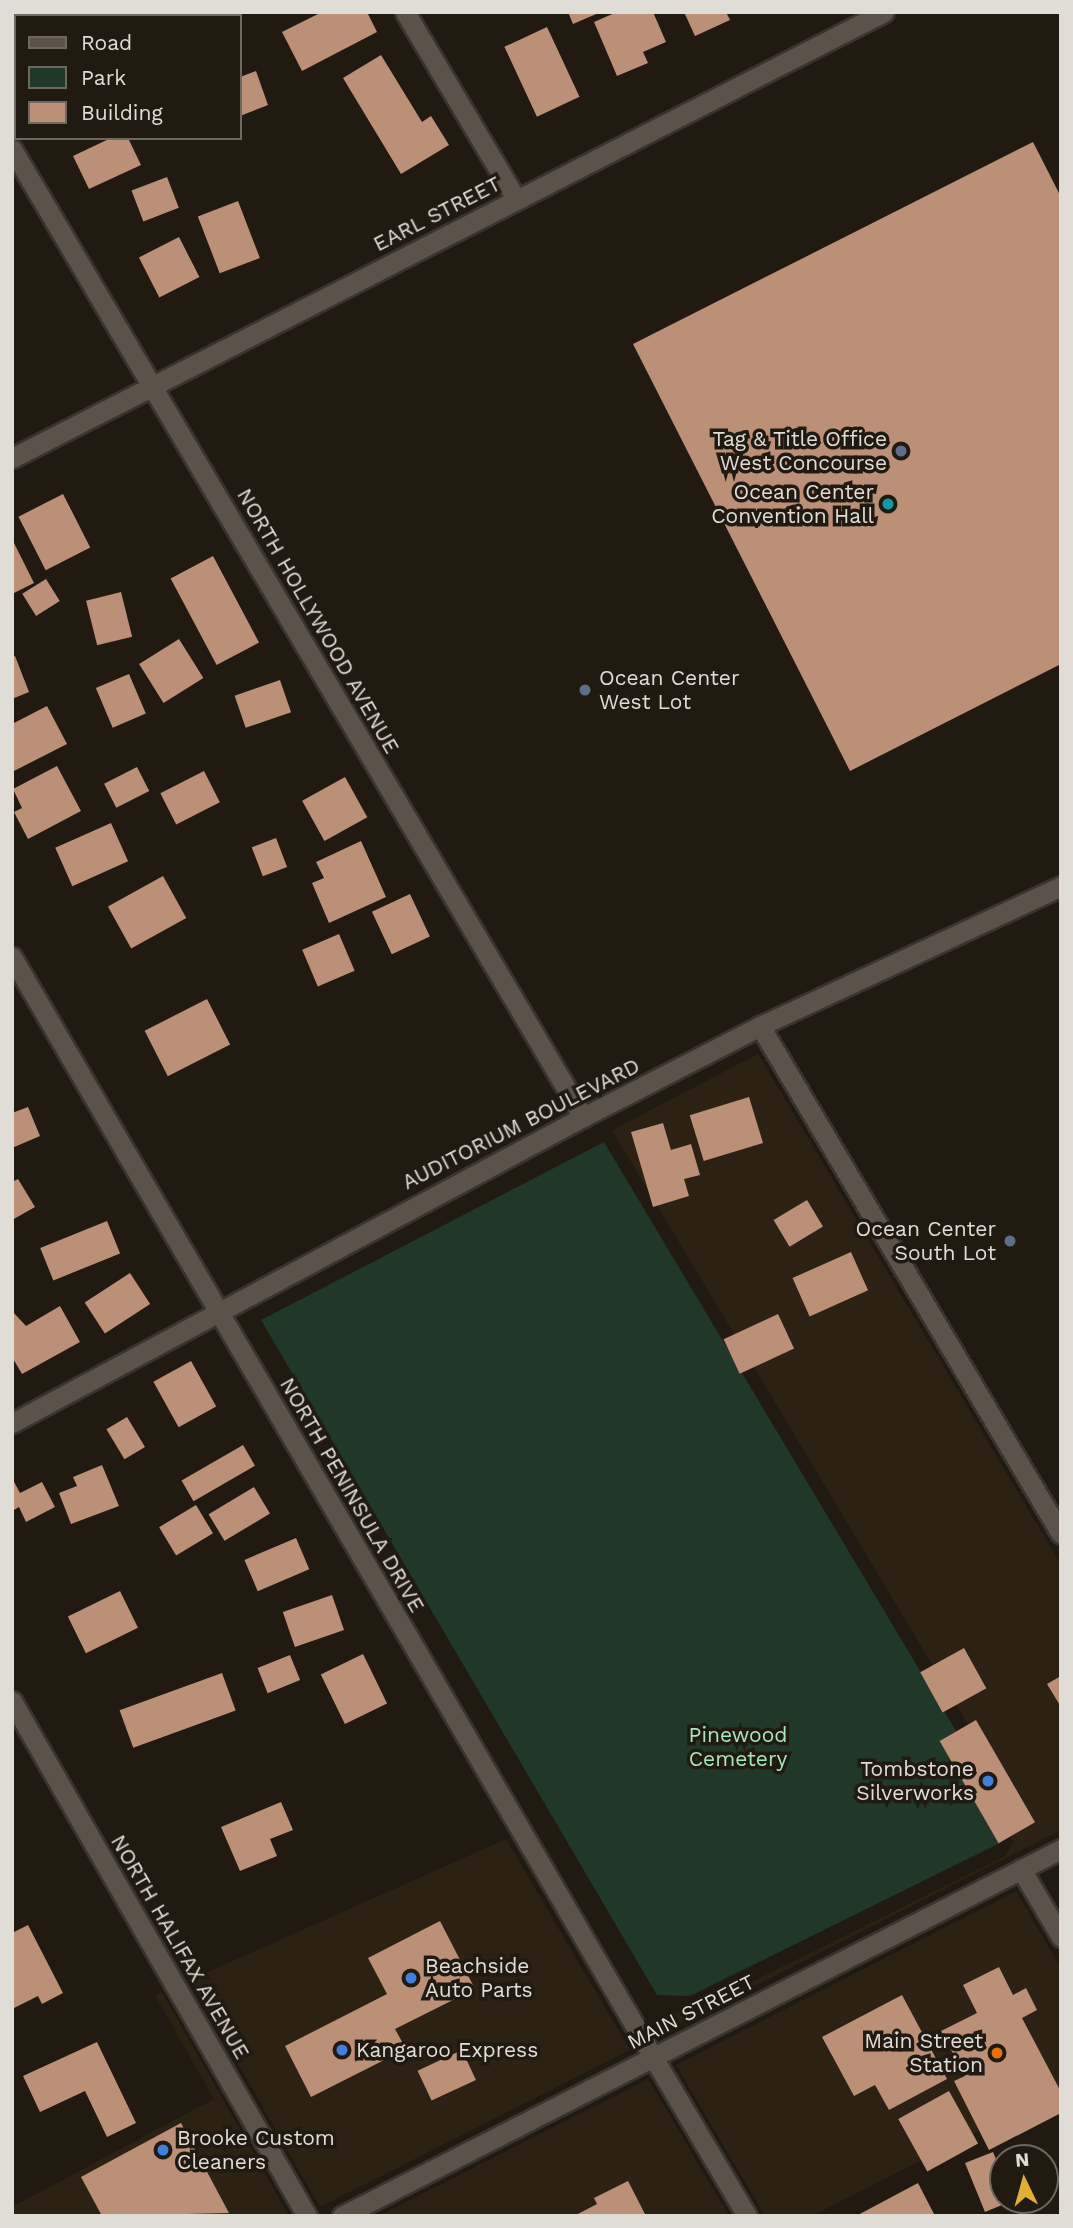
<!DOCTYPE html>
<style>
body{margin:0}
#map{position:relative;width:1073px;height:2228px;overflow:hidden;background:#201a11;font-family:"Work Sans",sans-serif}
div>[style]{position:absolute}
.built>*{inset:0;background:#2c2214}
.green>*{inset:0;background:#1f3828}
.building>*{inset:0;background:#bc9077;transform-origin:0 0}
.roads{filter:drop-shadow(2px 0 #393430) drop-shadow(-2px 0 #393430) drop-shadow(0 2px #393430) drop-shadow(0 -2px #393430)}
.minor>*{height:19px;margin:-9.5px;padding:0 9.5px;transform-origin:9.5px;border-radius:9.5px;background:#5b5349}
.tertiary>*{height:19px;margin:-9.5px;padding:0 9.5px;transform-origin:9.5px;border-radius:9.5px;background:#5b5349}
.secondary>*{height:19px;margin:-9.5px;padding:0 9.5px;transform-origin:9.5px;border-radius:9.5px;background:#5b5349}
.dots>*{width:19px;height:19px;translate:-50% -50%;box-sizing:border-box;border:4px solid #201a11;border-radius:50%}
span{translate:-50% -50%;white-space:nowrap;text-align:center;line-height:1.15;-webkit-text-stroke:7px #201a11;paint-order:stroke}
.street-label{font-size:21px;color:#e0dcd6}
.poi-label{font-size:21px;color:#e0dcd6}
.right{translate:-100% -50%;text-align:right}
.left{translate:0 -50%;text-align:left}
.park-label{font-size:21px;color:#a4e9bb}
.frame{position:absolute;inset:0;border:14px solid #e0dcd6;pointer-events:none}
.legend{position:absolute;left:14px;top:14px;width:228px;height:126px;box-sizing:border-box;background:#201a11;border:2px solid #6d6860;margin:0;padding:9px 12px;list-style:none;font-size:21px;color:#e0dcd6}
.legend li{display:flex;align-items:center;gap:14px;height:35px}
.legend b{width:35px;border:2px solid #6d6860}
.north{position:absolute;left:989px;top:2144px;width:70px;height:70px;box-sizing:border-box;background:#201a11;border:2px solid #6d6860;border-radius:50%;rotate:355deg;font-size:19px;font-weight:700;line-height:28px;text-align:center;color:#e0dcd6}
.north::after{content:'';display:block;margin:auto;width:24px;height:32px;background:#e1af34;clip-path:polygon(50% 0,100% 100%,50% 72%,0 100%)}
</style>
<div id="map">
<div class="built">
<div style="clip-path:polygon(758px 1054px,1061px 1565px,1061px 1830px,658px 2035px,653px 2026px,680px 2011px,696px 2010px,1005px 1856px,1013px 1843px,967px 1723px,612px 1130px)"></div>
<div style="clip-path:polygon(506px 1839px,630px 2050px,320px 2207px,190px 1980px)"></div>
<div style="clip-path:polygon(1016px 1891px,1061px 1969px,1061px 2089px,812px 2216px,765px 2216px,676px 2065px)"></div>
<div style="clip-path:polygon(162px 1992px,289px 2216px,12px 2216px,12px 2207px,214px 2099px,155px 1995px)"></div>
<div style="clip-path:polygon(648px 2079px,729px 2216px,379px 2216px)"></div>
</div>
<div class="green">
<div style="clip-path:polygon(604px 1142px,956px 1731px,940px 1741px,1000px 1843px,690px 1996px,657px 1995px,261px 1320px)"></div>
</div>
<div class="building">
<div style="clip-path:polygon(14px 12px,102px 12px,104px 16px,16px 16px,12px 57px)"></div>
<div style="left:178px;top:12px;width:47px;height:4px"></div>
<div style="clip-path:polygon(322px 12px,367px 12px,377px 32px,302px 71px,282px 32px)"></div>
<div style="clip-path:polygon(568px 12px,601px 12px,573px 24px)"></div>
<div style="clip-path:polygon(617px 12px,653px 12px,666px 42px,643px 52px,648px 63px,617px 76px,594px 22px)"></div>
<div style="clip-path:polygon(684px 12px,726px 12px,730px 20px,695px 36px)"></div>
<div style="left:547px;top:27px;width:77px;height:47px;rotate:65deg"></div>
<div style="clip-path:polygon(381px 55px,422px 122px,431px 116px,449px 145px,401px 174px,343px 78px)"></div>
<div style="clip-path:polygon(256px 71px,268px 105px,240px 116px,240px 77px)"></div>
<div style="clip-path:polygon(111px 138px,128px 138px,141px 165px,89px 189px,73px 156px)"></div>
<div style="clip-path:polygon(1033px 142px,1061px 197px,1061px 664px,850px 771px,633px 344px)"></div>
<div style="left:167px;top:177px;width:33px;height:38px;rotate:69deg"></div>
<div style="left:238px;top:201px;width:61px;height:43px;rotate:69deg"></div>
<div style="left:179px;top:237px;width:45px;height:45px;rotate:63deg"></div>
<div style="left:63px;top:494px;width:60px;height:50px;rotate:63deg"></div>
<div style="clip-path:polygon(12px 539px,34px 583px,12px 594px)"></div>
<div style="left:213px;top:556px;width:98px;height:48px;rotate:62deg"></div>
<div style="left:46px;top:579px;width:26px;height:28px;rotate:58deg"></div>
<div style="left:121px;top:592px;width:46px;height:36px;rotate:76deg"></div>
<div style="left:179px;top:639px;width:46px;height:47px;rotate:58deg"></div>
<div style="clip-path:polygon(15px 656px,29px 692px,12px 699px,12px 657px)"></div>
<div style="left:129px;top:674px;width:43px;height:36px;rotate:67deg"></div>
<div style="left:280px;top:680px;width:34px;height:48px;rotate:71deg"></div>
<div style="clip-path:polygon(47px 706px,67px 744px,12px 772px,12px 724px)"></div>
<div style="clip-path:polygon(57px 766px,81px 811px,28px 839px,14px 812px,22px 808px,13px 789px)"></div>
<div style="left:137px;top:767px;width:27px;height:37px;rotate:63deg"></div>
<div style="left:204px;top:771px;width:35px;height:49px;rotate:63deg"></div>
<div style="left:345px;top:777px;width:46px;height:49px;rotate:61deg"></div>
<div style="left:111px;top:823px;width:42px;height:61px;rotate:66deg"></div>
<div style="left:276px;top:838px;width:31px;height:26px;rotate:69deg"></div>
<div style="clip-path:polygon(361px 841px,386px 897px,329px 923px,312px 883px,324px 878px,316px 862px)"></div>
<div style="left:163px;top:876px;width:48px;height:63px;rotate:61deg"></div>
<div style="left:410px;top:894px;width:47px;height:42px;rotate:65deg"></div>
<div style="left:339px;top:934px;width:40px;height:40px;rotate:67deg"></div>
<div style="left:207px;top:999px;width:51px;height:70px;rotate:63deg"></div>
<div style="left:749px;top:1097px;width:48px;height:62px;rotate:73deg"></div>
<div style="clip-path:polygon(28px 1107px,40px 1136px,12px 1148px,12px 1113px)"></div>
<div style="clip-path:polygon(663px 1123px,671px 1150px,691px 1144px,700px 1175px,684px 1179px,689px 1196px,653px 1207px,631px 1132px)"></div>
<div style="clip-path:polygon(18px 1179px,35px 1207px,12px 1220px,12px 1182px)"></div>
<div style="left:807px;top:1200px;width:31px;height:39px;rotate:59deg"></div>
<div style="left:107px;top:1221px;width:35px;height:72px;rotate:68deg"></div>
<div style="left:851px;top:1252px;width:42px;height:64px;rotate:66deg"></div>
<div style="left:130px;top:1273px;width:37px;height:54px;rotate:57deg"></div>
<div style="clip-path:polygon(60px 1306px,80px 1342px,22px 1374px,12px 1357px,12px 1311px,26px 1326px)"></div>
<div style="left:778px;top:1314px;width:38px;height:60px;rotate:65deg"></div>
<div style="left:191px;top:1361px;width:52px;height:43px;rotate:61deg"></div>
<div style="left:127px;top:1417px;width:35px;height:24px;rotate:59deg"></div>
<div style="left:243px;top:1445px;width:24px;height:71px;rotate:60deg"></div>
<div style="clip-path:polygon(102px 1465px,119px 1506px,71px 1524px,59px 1493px,77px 1486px,73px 1477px)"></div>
<div style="clip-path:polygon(12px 1478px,20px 1493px,42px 1482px,55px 1507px,26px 1522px,19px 1507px,12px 1511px)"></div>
<div style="left:254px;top:1487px;width:31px;height:53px;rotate:59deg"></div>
<div style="left:196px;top:1505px;width:33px;height:43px;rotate:59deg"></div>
<div style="left:296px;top:1538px;width:34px;height:56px;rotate:67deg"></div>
<div style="left:120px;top:1591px;width:41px;height:58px;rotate:64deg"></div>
<div style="left:332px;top:1595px;width:37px;height:52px;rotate:71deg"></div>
<div style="left:964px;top:1648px;width:46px;height:50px;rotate:61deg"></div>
<div style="left:363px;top:1654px;width:55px;height:47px;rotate:64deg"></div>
<div style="left:290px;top:1655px;width:27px;height:35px;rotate:68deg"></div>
<div style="left:222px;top:1673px;width:40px;height:109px;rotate:70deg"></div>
<div style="clip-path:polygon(1061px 1676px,1061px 1707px,1047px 1684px)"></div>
<div style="left:976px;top:1720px;width:118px;height:42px;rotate:60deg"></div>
<div style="clip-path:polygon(281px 1802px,293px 1830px,270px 1839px,277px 1856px,240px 1871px,221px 1827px)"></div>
<div style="clip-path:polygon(440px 1921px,475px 1989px,395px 2029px,406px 2049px,311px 2097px,285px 2046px,387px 1994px,368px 1958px)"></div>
<div style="clip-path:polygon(28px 1925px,63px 1993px,42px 2004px,38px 1996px,12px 2009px,12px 1933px)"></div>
<div style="clip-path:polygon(999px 1967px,1013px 1995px,1026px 1988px,1037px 2010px,1022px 2018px,1061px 2092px,1061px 2113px,989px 2150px,954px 2081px,965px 2076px,941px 2031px,977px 2013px,963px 1985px)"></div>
<div style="clip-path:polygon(902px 1995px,947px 2079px,889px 2110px,875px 2085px,854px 2096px,822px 2037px)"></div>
<div style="clip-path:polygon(97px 2042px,136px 2123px,107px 2137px,85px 2091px,40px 2112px,23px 2076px)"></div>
<div style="left:462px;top:2050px;width:33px;height:49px;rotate:65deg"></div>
<div style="left:949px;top:2091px;width:60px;height:58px;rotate:61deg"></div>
<div style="clip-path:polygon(181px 2123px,229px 2213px,102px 2216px,81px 2177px)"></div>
<div style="clip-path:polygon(993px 2152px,1003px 2176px,1003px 2200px,1014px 2200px,985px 2212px,965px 2163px)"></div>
<div style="clip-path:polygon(628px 2181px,646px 2216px,574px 2216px,597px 2204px,594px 2198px)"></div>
<div style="clip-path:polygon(918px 2183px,935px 2216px,856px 2216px)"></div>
</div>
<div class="roads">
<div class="minor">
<div style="left:405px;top:12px;width:217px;rotate:59.3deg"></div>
<div style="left:12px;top:149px;width:1124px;rotate:59.46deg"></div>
<div style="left:12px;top:458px;width:979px;rotate:-27.09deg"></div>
<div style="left:12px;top:957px;width:1273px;rotate:59.77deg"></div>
<div style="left:760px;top:1026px;width:590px;rotate:59.35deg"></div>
<div style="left:12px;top:1423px;width:648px;rotate:-28.19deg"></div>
<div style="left:583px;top:1117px;width:199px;rotate:-27.2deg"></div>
<div style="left:760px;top:1026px;width:332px;rotate:-24.9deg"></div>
<div style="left:1021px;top:1869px;width:79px;rotate:59.5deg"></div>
</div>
<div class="tertiary">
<div style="left:12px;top:1701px;width:594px;rotate:60.2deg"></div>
<div style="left:653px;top:2057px;width:185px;rotate:59.4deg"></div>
</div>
<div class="secondary">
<div style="left:342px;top:2216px;width:807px;rotate:-27.04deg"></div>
</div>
</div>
<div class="dots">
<div style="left:901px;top:451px;background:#5c6f8a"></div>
<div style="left:888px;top:504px;background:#0f9aa8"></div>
<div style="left:585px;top:690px;background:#5c6f8a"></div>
<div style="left:1010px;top:1241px;background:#5c6f8a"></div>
<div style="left:988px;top:1781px;background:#3f7fe0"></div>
<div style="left:411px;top:1978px;background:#3f7fe0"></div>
<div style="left:342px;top:2050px;background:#3f7fe0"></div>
<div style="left:997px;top:2053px;background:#e8710a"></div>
<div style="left:163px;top:2150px;background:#3f7fe0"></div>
</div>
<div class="street-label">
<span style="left:437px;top:214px;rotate:-27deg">EARL STREET</span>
<span style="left:318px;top:621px;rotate:60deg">NORTH HOLLYWOOD AVENUE</span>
<span style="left:521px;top:1124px;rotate:-27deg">AUDITORIUM BOULEVARD</span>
<span style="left:352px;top:1495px;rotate:60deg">NORTH PENINSULA DRIVE</span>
<span style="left:180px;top:1947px;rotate:60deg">NORTH HALIFAX AVENUE</span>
<span style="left:691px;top:2012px;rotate:-27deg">MAIN STREET</span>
</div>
<div class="poi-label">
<span class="right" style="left:887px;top:451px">Tag &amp; Title Office<br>West Concourse</span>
<span class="right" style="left:874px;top:504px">Ocean Center<br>Convention Hall</span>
<span class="left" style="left:599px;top:690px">Ocean Center<br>West Lot</span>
<span class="right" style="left:996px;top:1241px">Ocean Center<br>South Lot</span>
<span class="right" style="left:974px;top:1781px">Tombstone<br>Silverworks</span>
<span class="left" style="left:425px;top:1978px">Beachside<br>Auto Parts</span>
<span class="right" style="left:983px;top:2053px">Main Street<br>Station</span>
<span class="left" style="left:356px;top:2050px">Kangaroo Express</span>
<span class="left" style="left:177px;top:2150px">Brooke Custom<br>Cleaners</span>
</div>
<div class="park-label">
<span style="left:738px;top:1747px">Pinewood<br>Cemetery</span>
</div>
<div class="frame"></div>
<ul class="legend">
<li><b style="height:9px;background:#5b5349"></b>Road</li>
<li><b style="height:19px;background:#1f3828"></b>Park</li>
<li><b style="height:19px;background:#bc9077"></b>Building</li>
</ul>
<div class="north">N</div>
</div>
